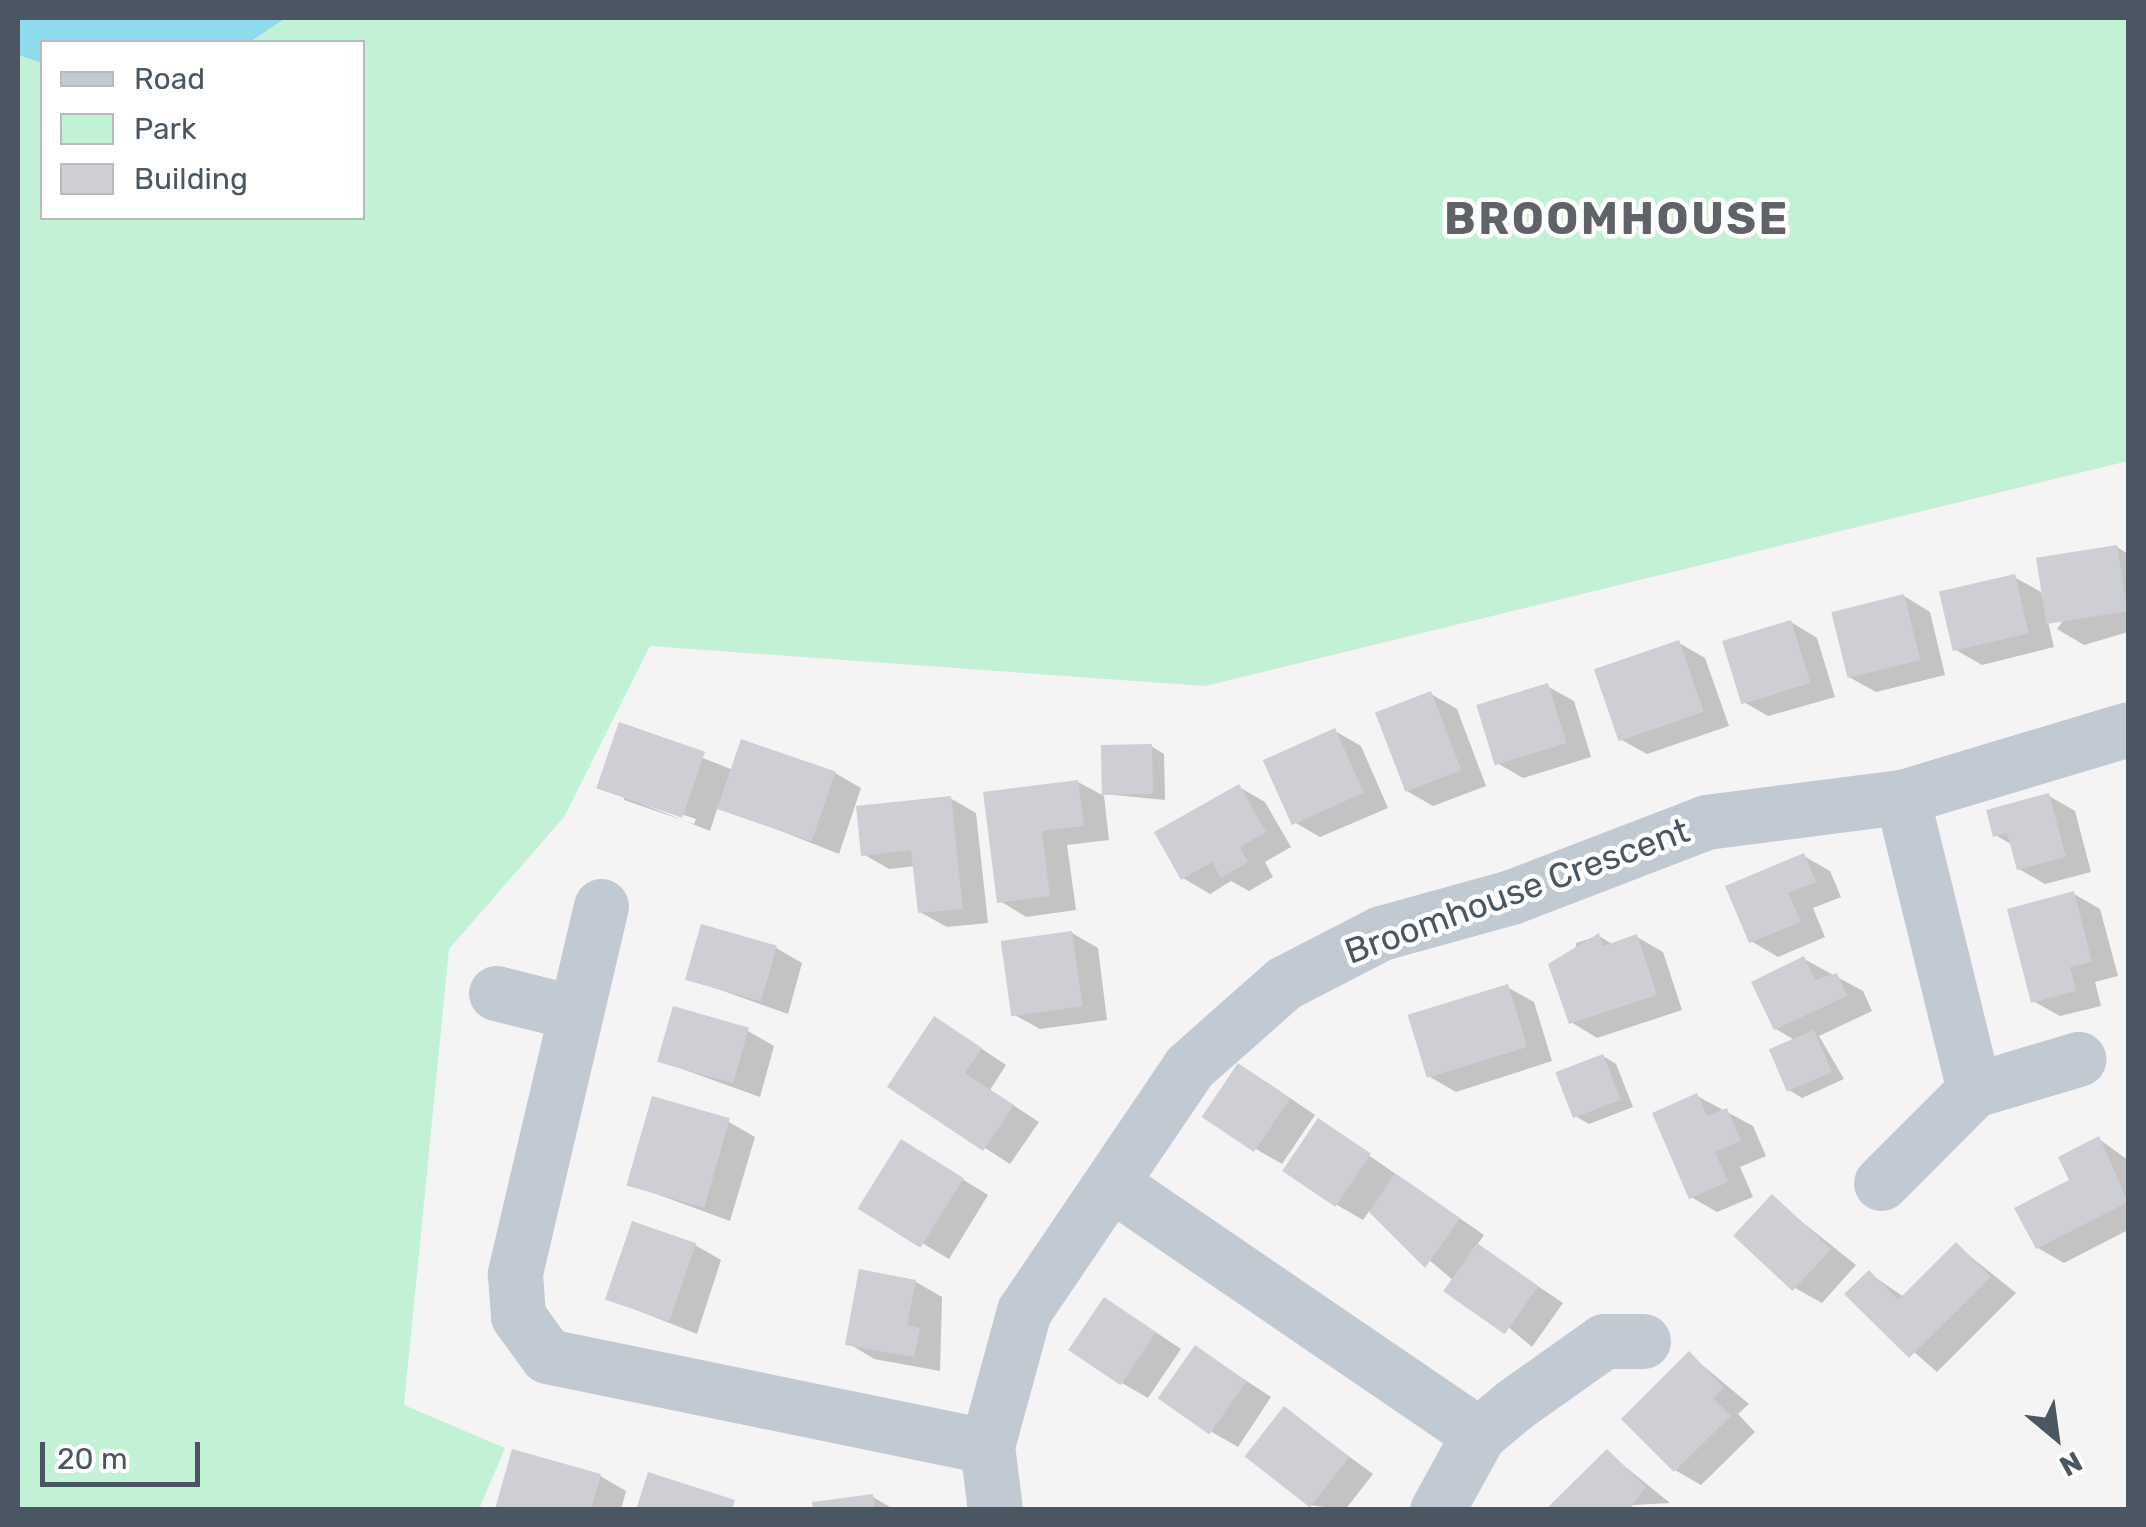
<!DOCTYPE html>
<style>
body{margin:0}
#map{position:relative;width:2146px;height:1527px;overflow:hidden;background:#f5f3f3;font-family:Rubik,sans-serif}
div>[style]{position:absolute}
.green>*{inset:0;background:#c3f1d5}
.water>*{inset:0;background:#90daee}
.shadow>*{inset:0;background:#0003}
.building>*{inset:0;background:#cdcfd5;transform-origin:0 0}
.minor>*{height:55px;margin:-27.5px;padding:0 27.5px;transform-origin:27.5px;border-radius:27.5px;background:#c1cad2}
span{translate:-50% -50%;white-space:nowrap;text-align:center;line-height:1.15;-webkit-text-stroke:9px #fff;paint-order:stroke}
.street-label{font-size:35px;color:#4a5661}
.district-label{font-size:45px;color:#5f6368;font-weight:700;letter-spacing:2.5px}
.frame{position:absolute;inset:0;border:20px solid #4a5661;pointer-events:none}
.legend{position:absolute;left:40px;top:40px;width:325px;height:180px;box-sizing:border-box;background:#fff;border:2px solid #b7bbc0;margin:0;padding:12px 18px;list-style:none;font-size:30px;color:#4a5661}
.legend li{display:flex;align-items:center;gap:20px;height:50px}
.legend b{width:50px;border:2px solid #b7bbc0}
.north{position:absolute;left:2006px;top:1387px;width:100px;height:100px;-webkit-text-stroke:8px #fff;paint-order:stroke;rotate:151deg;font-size:28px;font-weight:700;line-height:40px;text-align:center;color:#4a5661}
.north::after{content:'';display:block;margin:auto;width:35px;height:45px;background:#4a5661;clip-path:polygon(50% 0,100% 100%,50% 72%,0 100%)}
.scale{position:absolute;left:40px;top:1442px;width:160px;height:45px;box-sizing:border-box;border:5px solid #4a5661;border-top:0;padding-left:12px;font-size:30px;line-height:35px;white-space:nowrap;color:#4a5661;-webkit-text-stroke:8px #fff;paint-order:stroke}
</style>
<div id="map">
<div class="green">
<div style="clip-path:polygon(286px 18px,2128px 18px,2128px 461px,1205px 686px,650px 646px,564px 817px,449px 949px,404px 1405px,505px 1448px,479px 1509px,18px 1509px,18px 55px,42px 63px,42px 218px,362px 218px,362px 42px,250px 42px)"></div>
</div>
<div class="water">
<div style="clip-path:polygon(18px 18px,286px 18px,250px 42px,42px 42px,42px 63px,18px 55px)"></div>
</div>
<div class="shadow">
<div style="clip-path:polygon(2117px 547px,2128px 554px,2128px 632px,2084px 645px,2057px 629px)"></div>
<div style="clip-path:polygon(2014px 577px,2041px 592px,2054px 647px,1982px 665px,1956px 650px)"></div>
<div style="clip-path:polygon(1904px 596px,1930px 612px,1945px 675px,1876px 692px,1849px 677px)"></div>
<div style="clip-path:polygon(1791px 622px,1817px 638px,1835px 697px,1768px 716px,1742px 701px)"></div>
<div style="clip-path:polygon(1679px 643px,1705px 658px,1729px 726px,1647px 754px,1620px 739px)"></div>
<div style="clip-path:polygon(1547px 686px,1574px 701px,1591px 757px,1523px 778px,1497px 763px)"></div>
<div style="clip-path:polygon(1431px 694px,1457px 709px,1486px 786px,1433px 806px,1407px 791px)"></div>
<div style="clip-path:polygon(evenodd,620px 725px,733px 770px,835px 773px,861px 788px,839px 854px,718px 806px,710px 831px,600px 787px,620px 725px,624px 795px,696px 819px,694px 824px,624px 800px,624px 795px)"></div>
<div style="clip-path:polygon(1335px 731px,1361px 746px,1388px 808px,1320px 837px,1294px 822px)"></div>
<div style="clip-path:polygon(1151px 746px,1164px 754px,1165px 800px,1104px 794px)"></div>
<div style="clip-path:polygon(1078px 782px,1104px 796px,1109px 840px,1067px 845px,1076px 910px,1026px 917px,1000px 901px,986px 794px)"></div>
<div style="clip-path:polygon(1239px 787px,1265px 802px,1291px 847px,1265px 862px,1273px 877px,1249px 891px,1231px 881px,1210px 894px,1183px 878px)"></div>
<div style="clip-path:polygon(2049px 796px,2075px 811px,2091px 872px,2045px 884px,2019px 869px,2011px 844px,1995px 835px)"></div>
<div style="clip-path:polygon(950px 798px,976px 813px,988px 923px,947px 927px,920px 912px,916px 866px,889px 869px,863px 854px)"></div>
<div style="clip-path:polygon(1804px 856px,1830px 871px,1841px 897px,1813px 908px,1825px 937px,1778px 957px,1751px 941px)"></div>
<div style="clip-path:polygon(2074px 894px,2100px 909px,2118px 976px,2095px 982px,2101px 1006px,2060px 1016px,2033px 1001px)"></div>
<div style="clip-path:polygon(1072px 933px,1098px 948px,1107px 1020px,1040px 1029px,1013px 1014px)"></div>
<div style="clip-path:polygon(1599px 936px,1614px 945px,1637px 937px,1663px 952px,1682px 1010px,1597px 1038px,1571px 1022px,1576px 943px)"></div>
<div style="clip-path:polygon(776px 948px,802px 963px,788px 1014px,687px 978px)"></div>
<div style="clip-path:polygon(1804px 959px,1863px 991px,1872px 1011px,1819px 1036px,1844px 1079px,1802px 1098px,1789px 1090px,1796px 1041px,1776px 1029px)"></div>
<div style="clip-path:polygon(1507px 987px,1534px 1002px,1552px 1061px,1456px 1092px,1430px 1077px)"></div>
<div style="clip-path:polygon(748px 1031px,774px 1046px,760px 1097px,660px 1061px)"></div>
<div style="clip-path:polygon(961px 1035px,1006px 1065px,990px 1090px,1039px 1122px,1010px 1164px,890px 1087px)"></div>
<div style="clip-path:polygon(1603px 1056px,1616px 1064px,1633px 1107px,1589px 1124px,1577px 1117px)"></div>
<div style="clip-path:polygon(1265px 1081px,1315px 1115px,1282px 1164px,1256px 1149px)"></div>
<div style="clip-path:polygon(1697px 1096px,1753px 1126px,1766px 1156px,1740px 1167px,1753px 1197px,1717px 1212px,1691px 1197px)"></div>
<div style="clip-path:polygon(1319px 1121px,1484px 1235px,1477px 1245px,1563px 1303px,1532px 1347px,1370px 1210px,1363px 1220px,1337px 1205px)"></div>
<div style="clip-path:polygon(729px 1122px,755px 1137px,730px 1221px,629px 1184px)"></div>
<div style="clip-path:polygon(2099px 1139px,2128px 1160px,2128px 1230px,2064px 1263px,2038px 1248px)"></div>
<div style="clip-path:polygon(928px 1158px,988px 1195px,949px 1259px,863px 1208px)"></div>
<div style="clip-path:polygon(1772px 1198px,1856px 1265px,1822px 1303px,1795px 1288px)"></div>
<div style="clip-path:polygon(695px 1245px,721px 1260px,697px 1334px,609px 1299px)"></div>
<div style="clip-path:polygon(1956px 1245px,2016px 1293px,1937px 1372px,1848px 1294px,1869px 1273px,1904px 1297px)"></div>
<div style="clip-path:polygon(916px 1282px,942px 1297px,940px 1371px,874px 1359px,848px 1343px)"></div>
<div style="clip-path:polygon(1130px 1315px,1181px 1349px,1148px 1398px,1122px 1383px)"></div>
<div style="clip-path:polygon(1689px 1354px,1749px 1404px,1738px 1414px,1755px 1432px,1701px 1485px,1675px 1470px)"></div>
<div style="clip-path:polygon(1221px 1364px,1271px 1397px,1238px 1447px,1212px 1432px)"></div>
<div style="clip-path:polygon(1284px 1409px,1373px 1474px,1345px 1510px,1310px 1505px)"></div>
<div style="clip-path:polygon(1607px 1452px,1670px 1503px,1548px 1510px)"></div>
<div style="clip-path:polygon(600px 1476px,626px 1491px,621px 1510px,498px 1508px)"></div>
<div style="clip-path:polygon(873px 1497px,895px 1510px,816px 1510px)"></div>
</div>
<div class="building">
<div style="left:2117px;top:545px;width:67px;height:82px;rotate:81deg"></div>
<div style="left:2015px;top:574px;width:61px;height:78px;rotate:77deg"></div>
<div style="left:1904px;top:594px;width:68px;height:75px;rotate:76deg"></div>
<div style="left:1791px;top:620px;width:66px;height:72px;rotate:73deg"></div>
<div style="left:1679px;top:640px;width:76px;height:90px;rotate:71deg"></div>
<div style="left:1548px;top:683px;width:63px;height:75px;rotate:73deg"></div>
<div style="left:1431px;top:691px;width:85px;height:60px;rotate:69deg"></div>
<div style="left:619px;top:722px;width:91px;height:70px;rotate:19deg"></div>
<div style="left:1335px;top:728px;width:71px;height:79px;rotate:66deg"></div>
<div style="left:741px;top:739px;width:100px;height:74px;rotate:19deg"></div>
<div style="left:1152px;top:744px;width:50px;height:51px;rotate:89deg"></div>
<div style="clip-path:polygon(1078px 780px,1084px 826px,1042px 831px,1050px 896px,997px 903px,983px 792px)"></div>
<div style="clip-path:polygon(1239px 784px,1266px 832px,1240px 847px,1248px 862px,1221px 878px,1212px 862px,1181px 880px,1154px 832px)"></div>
<div style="clip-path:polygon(2049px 793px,2066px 857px,2017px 870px,2007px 833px,1993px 837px,1986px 810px)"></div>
<div style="clip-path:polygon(951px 796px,963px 909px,918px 913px,911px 850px,861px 856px,856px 806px)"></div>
<div style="clip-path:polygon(1804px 853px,1816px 882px,1788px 893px,1801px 922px,1749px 943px,1725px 886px)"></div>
<div style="clip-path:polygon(2074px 891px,2092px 962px,2070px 967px,2076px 991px,2031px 1003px,2007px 909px)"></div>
<div style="left:701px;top:924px;width:79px;height:58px;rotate:16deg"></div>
<div style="left:1072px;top:931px;width:76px;height:72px;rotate:82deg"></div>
<div style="clip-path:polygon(1599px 933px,1603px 946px,1637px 934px,1657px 995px,1569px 1024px,1548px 964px)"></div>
<div style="clip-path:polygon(1804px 956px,1815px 980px,1837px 973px,1847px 996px,1774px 1030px,1751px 982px)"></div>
<div style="left:1508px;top:984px;width:66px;height:105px;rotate:73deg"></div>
<div style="left:673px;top:1006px;width:79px;height:58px;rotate:16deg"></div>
<div style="clip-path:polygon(934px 1016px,982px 1048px,965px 1073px,1014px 1105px,983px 1151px,887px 1087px)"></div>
<div style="left:1814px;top:1030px;width:46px;height:49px;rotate:67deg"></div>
<div style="left:1603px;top:1054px;width:49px;height:51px;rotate:69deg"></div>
<div style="left:1238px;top:1063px;width:63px;height:65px;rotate:34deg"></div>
<div style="clip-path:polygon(1697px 1093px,1707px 1116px,1727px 1108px,1741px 1141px,1715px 1152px,1728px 1182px,1689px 1199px,1652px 1113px)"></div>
<div style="left:652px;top:1096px;width:81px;height:93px;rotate:16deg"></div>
<div style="left:1318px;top:1118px;width:64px;height:64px;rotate:34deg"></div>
<div style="clip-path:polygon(2099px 1136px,2128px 1202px,2036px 1249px,2014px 1208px,2069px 1180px,2058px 1157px)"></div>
<div style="left:901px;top:1139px;width:74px;height:82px;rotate:32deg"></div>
<div style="clip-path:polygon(1395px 1173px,1460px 1218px,1425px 1268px,1369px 1212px)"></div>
<div style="left:1772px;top:1194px;width:81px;height:57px;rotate:43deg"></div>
<div style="left:632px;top:1221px;width:68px;height:83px;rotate:19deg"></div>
<div style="clip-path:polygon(1956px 1242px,1991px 1277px,1909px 1358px,1844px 1294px,1869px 1270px,1898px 1300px)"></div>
<div style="left:1477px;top:1243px;width:75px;height:59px;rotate:35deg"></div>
<div style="clip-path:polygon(859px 1269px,916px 1280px,907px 1325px,920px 1328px,914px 1357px,845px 1345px)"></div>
<div style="left:1104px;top:1297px;width:63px;height:64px;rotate:34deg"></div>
<div style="left:1195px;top:1345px;width:63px;height:65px;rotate:35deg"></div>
<div style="clip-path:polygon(1689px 1351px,1724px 1388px,1713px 1398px,1731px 1416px,1674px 1472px,1621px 1419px)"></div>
<div style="left:1284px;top:1406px;width:83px;height:64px;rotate:38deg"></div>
<div style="clip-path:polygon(512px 1449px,601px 1474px,591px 1510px,495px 1509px)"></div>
<div style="clip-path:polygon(1607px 1449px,1646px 1487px,1629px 1510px,1545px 1510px)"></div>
<div style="clip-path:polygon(648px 1472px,735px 1500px,732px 1510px,636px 1510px)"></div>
<div style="clip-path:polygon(873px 1494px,875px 1510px,813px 1510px,812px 1502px)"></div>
</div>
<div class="minor">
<div style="left:1902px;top:797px;width:302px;rotate:76.2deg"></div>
<div style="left:601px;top:906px;width:378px;rotate:103.2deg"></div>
<div style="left:515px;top:1274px;width:42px;rotate:85.9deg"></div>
<div style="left:518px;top:1316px;width:49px;rotate:54.1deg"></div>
<div style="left:547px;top:1356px;width:449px;rotate:11.6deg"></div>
<div style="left:496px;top:993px;width:82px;rotate:14deg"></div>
<div style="left:1881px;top:1183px;width:132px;rotate:-45deg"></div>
<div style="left:1974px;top:1090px;width:109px;rotate:-16.6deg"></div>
<div style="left:1112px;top:1184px;width:444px;rotate:34.3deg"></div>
<div style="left:995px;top:1510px;width:64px;rotate:-97.1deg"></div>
<div style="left:987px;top:1446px;width:140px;rotate:-74.7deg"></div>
<div style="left:1024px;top:1311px;width:295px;rotate:-55.9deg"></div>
<div style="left:1189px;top:1067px;width:127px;rotate:-41.5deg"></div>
<div style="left:1284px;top:983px;width:109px;rotate:-27.3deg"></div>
<div style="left:1381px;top:933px;width:135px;rotate:-15.5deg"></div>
<div style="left:1511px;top:897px;width:209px;rotate:-21deg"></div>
<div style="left:1706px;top:822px;width:198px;rotate:-7.3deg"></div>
<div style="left:1902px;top:797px;width:236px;rotate:-16.7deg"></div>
<div style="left:1437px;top:1510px;width:87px;rotate:-61.1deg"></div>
<div style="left:1479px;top:1434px;width:47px;rotate:-39.8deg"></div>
<div style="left:1515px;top:1404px;width:109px;rotate:-35.3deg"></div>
<div style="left:1604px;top:1341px;width:39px"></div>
</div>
<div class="street-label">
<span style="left:1517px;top:891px;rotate:-20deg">Broomhouse Crescent</span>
</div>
<div class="district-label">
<span style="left:1617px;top:219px">BROOMHOUSE</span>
</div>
<div class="frame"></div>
<ul class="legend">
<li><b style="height:12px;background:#c1cad2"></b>Road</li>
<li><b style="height:28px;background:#c3f1d5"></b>Park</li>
<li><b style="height:28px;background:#cdcfd5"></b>Building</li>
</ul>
<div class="north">N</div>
<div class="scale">20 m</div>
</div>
